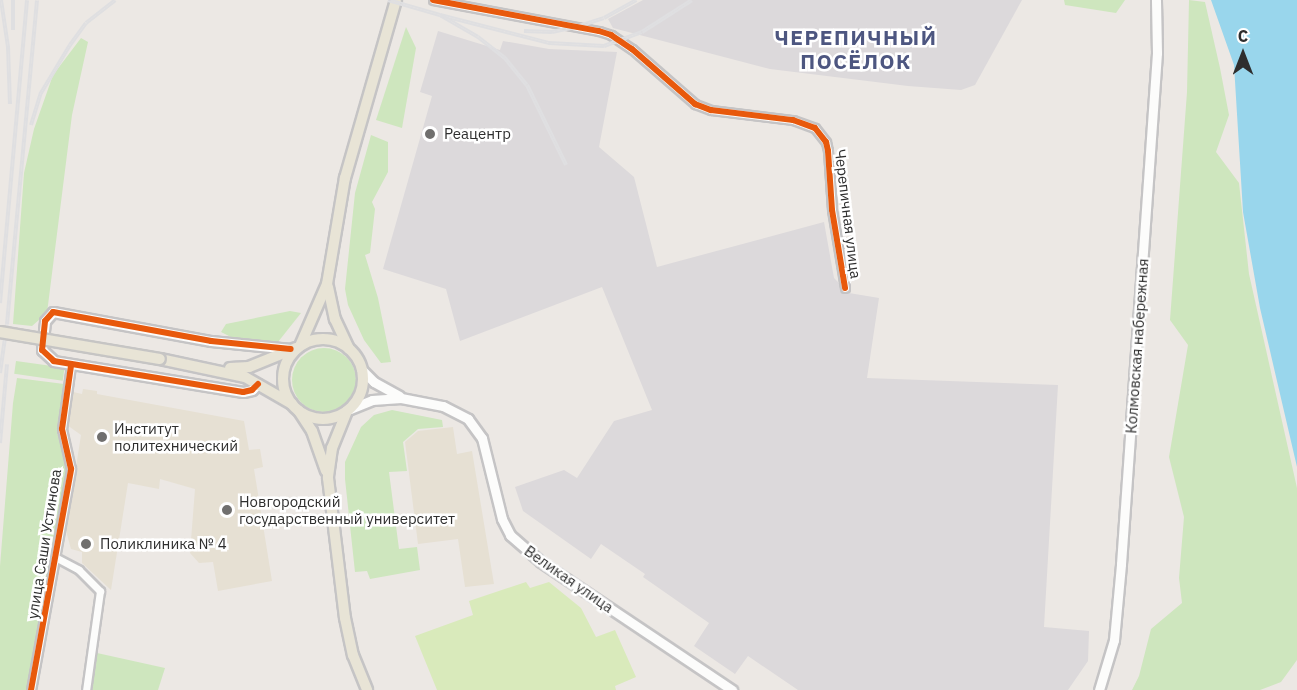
<!DOCTYPE html>
<meta charset="utf-8">
<style>
body{margin:0}
#map{position:relative;width:1297px;height:690px;overflow:hidden;background:#ece8e4;font-family:"IBM Plex Sans",sans-serif}
div>[style]{position:absolute}
.industrial>*{inset:0;background:#dcd9db}
.education>*{inset:0;background:#e6e0d3}
.green>*{inset:0;background:#cee6be;transform-origin:0 0}
.round{border-radius:50%}
.pitch>*{inset:0;background:#d9eabb}
.water>*{inset:0;background:#99d6ec}
.roads{filter:drop-shadow(2px 0 #c5c4c5) drop-shadow(-2px 0 #c5c4c5) drop-shadow(0 2px #c5c4c5) drop-shadow(0 -2px #c5c4c5)}
.street>*{height:7px;margin:-3.5px;padding:0 3.5px;transform-origin:3.5px;border-radius:3.5px;background:#fcfcfb}
.secondary>*{height:9px;margin:-4.5px;padding:0 4.5px;transform-origin:4.5px;border-radius:4.5px;background:#fcfcfb}
.primary>*{height:10px;margin:-5px;padding:0 5px;transform-origin:5px;border-radius:5px;background:#e8e4d6}
.primary>.ring{margin:-5px;padding:0;box-sizing:content-box;background:none;border:10px solid #e8e4d6;border-radius:50%}
.rail>*{height:4px;margin-top:-2px;transform-origin:0;background:repeating-linear-gradient(90deg,#fff 0 4.5px,#dfdfe1 0 9px);box-sizing:border-box;border-block:2px solid #dfdfe1}
.bridges{filter:drop-shadow(2px 0 #c6c5c4) drop-shadow(-2px 0 #c6c5c4) drop-shadow(0 2px #c6c5c4) drop-shadow(0 -2px #c6c5c4)}
.primary-bridge>*{height:10px;margin:-5px;padding:0 5px;transform-origin:5px;border-radius:5px;background:#e8e4d6}
.cycleway>*{height:6px;margin:-3px;padding:0 3px;transform-origin:3px;border-radius:3px;background:#e8590c}
.dots>*{width:16px;height:16px;translate:-50% -50%;box-sizing:border-box;border:3px solid #fff;border-radius:50%}
span{translate:-50% -50%;white-space:nowrap;text-align:center;line-height:1.15;-webkit-text-stroke:5px #fff;paint-order:stroke}
.poi-label{font-size:15px;color:#2e2e2e}
.left{translate:0 -50%;text-align:left}
.street-label{font-size:15px;color:#2e2e2e}
.district-label{font-size:21px;color:#4d5680;font-weight:700;letter-spacing:1.5px}
.north{position:absolute;left:1213px;top:24px;width:60px;height:60px;-webkit-text-stroke:4px #fff;paint-order:stroke;rotate:0deg;font-size:16px;font-weight:700;line-height:24px;text-align:center;color:#2e2e2e}
.north::after{content:'';display:block;margin:auto;width:21px;height:27px;background:#2e2e2e;clip-path:polygon(50% 0,100% 100%,50% 72%,0 100%)}
</style>
<div id="map">
<div class="industrial">
<div style="clip-path:polygon(643px 0,1022px 0,975px 85px,961px 90px,908px 86px,770px 69px,613px 28px,608px 19px)"></div>
<div style="clip-path:polygon(438px 31px,500px 50px,503px 41px,549px 49px,617px 52px,599px 147px,634px 177px,657px 267px,824px 222px,834px 278px,849px 293px,879px 298px,867px 378px,1058px 385px,1044px 627px,1089px 631px,1088px 661px,1068px 690px,798px 690px,748px 656px,735px 674px,694px 646px,709px 623px,643px 577px,645px 574px,601px 544px,591px 559px,523px 511px,515px 487px,564px 470px,577px 478px,614px 421px,652px 410px,602px 287px,460px 341px,446px 289px,383px 269px,432px 96px,420px 92px)"></div>
</div>
<div class="education">
<div style="clip-path:polygon(83px 389px,97px 391px,97px 394px,244px 421px,249px 450px,260px 449px,263px 467px,254px 469px,272px 581px,218px 591px,213px 562px,199px 563px,190px 553px,195px 489px,160px 479px,159px 489px,128px 483px,111px 590px,82px 563px,82px 552px,71px 549px,66px 531px,81px 435px,67px 425px,73px 392px,82px 394px)"></div>
<div style="clip-path:polygon(453px 427px,457px 454px,472px 451px,494px 584px,465px 587px,458px 539px,418px 544px,405px 442px,418px 431px)"></div>
</div>
<div class="green">
<div style="clip-path:polygon(1064px 0,1125px 0,1116px 13px,1065px 5px)"></div>
<div style="clip-path:polygon(1189px 0,1205px 2px,1220px 68px,1229px 115px,1216px 152px,1239px 183px,1249px 274px,1297px 488px,1297px 660px,1281px 682px,1260px 690px,1132px 690px,1139px 676px,1151px 629px,1182px 603px,1179px 578px,1184px 517px,1169px 457px,1188px 345px,1170px 320px,1187px 92px)"></div>
<div style="clip-path:polygon(406px 27px,416px 48px,402px 128px,376px 120px)"></div>
<div style="clip-path:polygon(81px 38px,88px 42px,72px 115px,47px 313px,32px 326px,13px 324px,24px 173px,34px 129px,53px 75px)"></div>
<div style="clip-path:polygon(371px 135px,388px 142px,388px 172px,372px 202px,375px 209px,370px 253px,365px 255px,378px 298px,391px 362px,381px 363px,364px 340px,348px 305px,345px 289px,355px 193px)"></div>
<div style="clip-path:polygon(290px 311px,301px 313px,278px 342px,237px 340px,221px 332px,226px 324px)"></div>
<div class="round" style="left:292px;top:348px;width:64px;height:64px"></div>
<div style="left:16px;top:361px;width:49px;height:13px;rotate:8deg"></div>
<div style="clip-path:polygon(17px 378px,64px 384px,57px 432px,68px 469px,28px 690px,0 690px,0 566px,13px 403px)"></div>
<div style="clip-path:polygon(392px 410px,442px 420px,443px 427px,418px 429px,403px 442px,407px 471px,389px 472px,399px 549px,417px 547px,420px 570px,370px 579px,367px 571px,355px 572px,345px 479px,345px 462px,361px 427px,374px 415px)"></div>
<div style="clip-path:polygon(97px 653px,165px 668px,158px 690px,92px 690px)"></div>
</div>
<div class="pitch">
<div style="clip-path:polygon(526px 582px,530px 588px,549px 582px,581px 608px,596px 637px,615px 630px,636px 677px,615px 686px,616px 690px,437px 690px,415px 636px,473px 615px,469px 601px)"></div>
</div>
<div class="water">
<div style="clip-path:polygon(1211px 0,1297px 0,1297px 467px,1260px 308px,1243px 212px,1234px 65px)"></div>
</div>
<div class="roads">
<div class="street">
<div style="left:433px;top:0;width:169px;rotate:10.6deg"></div>
<div style="left:599px;top:31px;width:13px;rotate:18deg"></div>
<div style="left:611px;top:35px;width:25px;rotate:34deg"></div>
<div style="left:632px;top:49px;width:84px;rotate:41.1deg"></div>
<div style="left:695px;top:104px;width:17px;rotate:21deg"></div>
<div style="left:711px;top:110px;width:83px;rotate:7deg"></div>
<div style="left:793px;top:120px;width:23px;rotate:20deg"></div>
<div style="left:815px;top:128px;width:18px;rotate:52deg"></div>
<div style="left:826px;top:142px;width:9px;rotate:77deg"></div>
<div style="left:828px;top:151px;width:59px;rotate:86.1deg"></div>
<div style="left:832px;top:210px;width:79px;rotate:80.5deg"></div>
<div style="left:55px;top:557px;width:27px;rotate:28deg"></div>
<div style="left:79px;top:570px;width:30px;rotate:45deg"></div>
<div style="left:100px;top:591px;width:100px;rotate:98deg"></div>
<div style="left:31px;top:690px;width:225px;rotate:-79.7deg"></div>
<div style="left:71px;top:469px;width:41px;rotate:-102.7deg"></div>
<div style="left:62px;top:429px;width:64px;rotate:-81.9deg"></div>
</div>
<div class="secondary">
<div style="left:361px;top:369px;width:18px;rotate:45deg"></div>
<div style="left:374px;top:382px;width:29px;rotate:29deg"></div>
<div style="left:258px;top:384px;width:8px;rotate:135deg"></div>
<div style="left:252px;top:390px;width:9px;rotate:167deg"></div>
<div style="left:243px;top:392px;width:192px;rotate:-170.7deg"></div>
<div style="left:54px;top:361px;width:16px;rotate:-137deg"></div>
<div style="left:42px;top:350px;width:29px;rotate:-84deg"></div>
<div style="left:45px;top:321px;width:12px;rotate:-48deg"></div>
<div style="left:53px;top:312px;width:161px;rotate:10.4deg"></div>
<div style="left:211px;top:341px;width:80px;rotate:5.7deg"></div>
<div style="left:350px;top:409px;width:24px;rotate:-22deg"></div>
<div style="left:372px;top:400px;width:29px;rotate:-4deg"></div>
<div style="left:401px;top:398px;width:43px;rotate:10.8deg"></div>
<div style="left:443px;top:406px;width:28px;rotate:27deg"></div>
<div style="left:468px;top:419px;width:24px;rotate:54deg"></div>
<div style="left:482px;top:438px;width:83px;rotate:76.1deg"></div>
<div style="left:502px;top:519px;width:18px;rotate:63deg"></div>
<div style="left:510px;top:535px;width:41px;rotate:41.1deg"></div>
<div style="left:541px;top:562px;width:230px;rotate:33.8deg"></div>
<div style="left:1099px;top:690px;width:52px;rotate:-73.3deg"></div>
<div style="left:1114px;top:640px;width:76px;rotate:-84.7deg"></div>
<div style="left:1121px;top:564px;width:512px;rotate:-85.97deg"></div>
<div style="left:1157px;top:53px;width:53px;rotate:-91.1deg"></div>
</div>
<div class="primary">
<div style="left:328px;top:287px;width:33px;rotate:78deg"></div>
<div style="left:335px;top:319px;width:33px;rotate:65deg"></div>
<div class="ring" style="left:283px;top:339px;width:70px;height:70px"></div>
<div style="left:300px;top:346px;width:68px;rotate:-66.5deg"></div>
<div style="left:327px;top:284px;width:108px;rotate:-80.4deg"></div>
<div style="left:345px;top:178px;width:185px;rotate:-74deg"></div>
<div style="left:160px;top:359px;width:87px;rotate:12deg"></div>
<div style="left:245px;top:377px;width:54px;rotate:29.9deg"></div>
<div style="left:230px;top:368px;width:19px;rotate:-3deg"></div>
<div style="left:249px;top:367px;width:51px;rotate:-22deg"></div>
<div style="left:299px;top:411px;width:24px;rotate:57deg"></div>
<div style="left:312px;top:431px;width:42px;rotate:70.7deg"></div>
<div style="left:347px;top:411px;width:40px;rotate:112deg"></div>
<div style="left:332px;top:448px;width:30px;rotate:98deg"></div>
<div style="left:328px;top:478px;width:141px;rotate:83.1deg"></div>
<div style="left:345px;top:618px;width:38px;rotate:78deg"></div>
<div style="left:353px;top:655px;width:38px;rotate:68deg"></div>
</div>
</div>
<div class="rail">
<div style="left:1px;top:0;width:48px;rotate:81.5deg"></div>
<div style="left:8px;top:47px;width:57px;rotate:88deg"></div>
<div style="left:13px;top:0;width:30px;rotate:90deg"></div>
<div style="left:388px;top:0;width:54px;rotate:16.1deg"></div>
<div style="left:440px;top:15px;width:44px;rotate:30.1deg"></div>
<div style="left:478px;top:37px;width:33px;rotate:38deg"></div>
<div style="left:504px;top:57px;width:36px;rotate:51deg"></div>
<div style="left:527px;top:85px;width:89px;rotate:64deg"></div>
<div style="left:440px;top:15px;width:113px;rotate:14.4deg"></div>
<div style="left:549px;top:43px;width:55px;rotate:3.1deg"></div>
<div style="left:604px;top:46px;width:40px;rotate:-20.2deg"></div>
<div style="left:642px;top:32px;width:59px;rotate:-32.6deg"></div>
<div style="left:524px;top:31px;width:28px;rotate:2deg"></div>
<div style="left:552px;top:32px;width:25px;rotate:-12deg"></div>
<div style="left:576px;top:27px;width:29px;rotate:-18deg"></div>
<div style="left:604px;top:18px;width:37px;rotate:-29deg"></div>
<div style="left:31px;top:125px;width:34px;rotate:-73deg"></div>
<div style="left:41px;top:93px;width:56px;rotate:-58.9deg"></div>
<div style="left:70px;top:45px;width:27px;rotate:-54deg"></div>
<div style="left:86px;top:23px;width:37px;rotate:-38deg"></div>
<div style="left:0;top:303px;width:304px;rotate:-84.9deg"></div>
<div style="left:0;top:373px;width:49px;rotate:-81.9deg"></div>
<div style="left:7px;top:324px;width:325px;rotate:-84.7deg"></div>
<div style="left:0;top:443px;width:79px;rotate:-84.9deg"></div>
</div>
<div class="bridges">
<div class="primary-bridge">
<div style="left:0;top:332px;width:162px;rotate:9.6deg"></div>
</div>
</div>
<div class="cycleway">
<div style="left:433px;top:0;width:169px;rotate:10.6deg"></div>
<div style="left:599px;top:31px;width:13px;rotate:18deg"></div>
<div style="left:611px;top:35px;width:25px;rotate:34deg"></div>
<div style="left:632px;top:49px;width:84px;rotate:41.1deg"></div>
<div style="left:695px;top:104px;width:17px;rotate:21deg"></div>
<div style="left:711px;top:110px;width:83px;rotate:7deg"></div>
<div style="left:793px;top:120px;width:23px;rotate:20deg"></div>
<div style="left:815px;top:128px;width:18px;rotate:52deg"></div>
<div style="left:826px;top:142px;width:9px;rotate:77deg"></div>
<div style="left:828px;top:151px;width:59px;rotate:86.1deg"></div>
<div style="left:832px;top:210px;width:79px;rotate:80.5deg"></div>
<div style="left:258px;top:384px;width:8px;rotate:135deg"></div>
<div style="left:252px;top:390px;width:9px;rotate:167deg"></div>
<div style="left:243px;top:392px;width:192px;rotate:-170.7deg"></div>
<div style="left:54px;top:361px;width:16px;rotate:-137deg"></div>
<div style="left:42px;top:350px;width:29px;rotate:-84deg"></div>
<div style="left:45px;top:321px;width:12px;rotate:-48deg"></div>
<div style="left:53px;top:312px;width:161px;rotate:10.4deg"></div>
<div style="left:211px;top:341px;width:80px;rotate:5.7deg"></div>
<div style="left:31px;top:690px;width:225px;rotate:-79.7deg"></div>
<div style="left:71px;top:469px;width:41px;rotate:-102.7deg"></div>
<div style="left:62px;top:429px;width:64px;rotate:-81.9deg"></div>
</div>
<div class="dots">
<div style="left:430px;top:134px;background:#706f6e"></div>
<div style="left:102px;top:437px;background:#706f6e"></div>
<div style="left:227px;top:510px;background:#706f6e"></div>
<div style="left:86px;top:544px;background:#706f6e"></div>
</div>
<div class="poi-label">
<span class="left" style="left:444px;top:134px">Реацентр</span>
<span class="left" style="left:114px;top:437px">Институт<br>политехнический</span>
<span class="left" style="left:239px;top:510px">Новгородский<br>государственный университет</span>
<span class="left" style="left:100px;top:544px">Поликлиника № 4</span>
</div>
<div class="street-label">
<span style="left:848px;top:214px;rotate:83deg">Черепичная улица</span>
<span style="left:1137px;top:346px;rotate:-86deg">Колмовская набережная</span>
<span style="left:44px;top:544px;rotate:-81deg">улица Саши Устинова</span>
<span style="left:569px;top:579px;rotate:35deg">Великая улица</span>
</div>
<div class="district-label">
<span style="left:856px;top:49px">ЧЕРЕПИЧНЫЙ<br>ПОСЁЛОК</span>
</div>
<div class="north">С</div>
</div>
